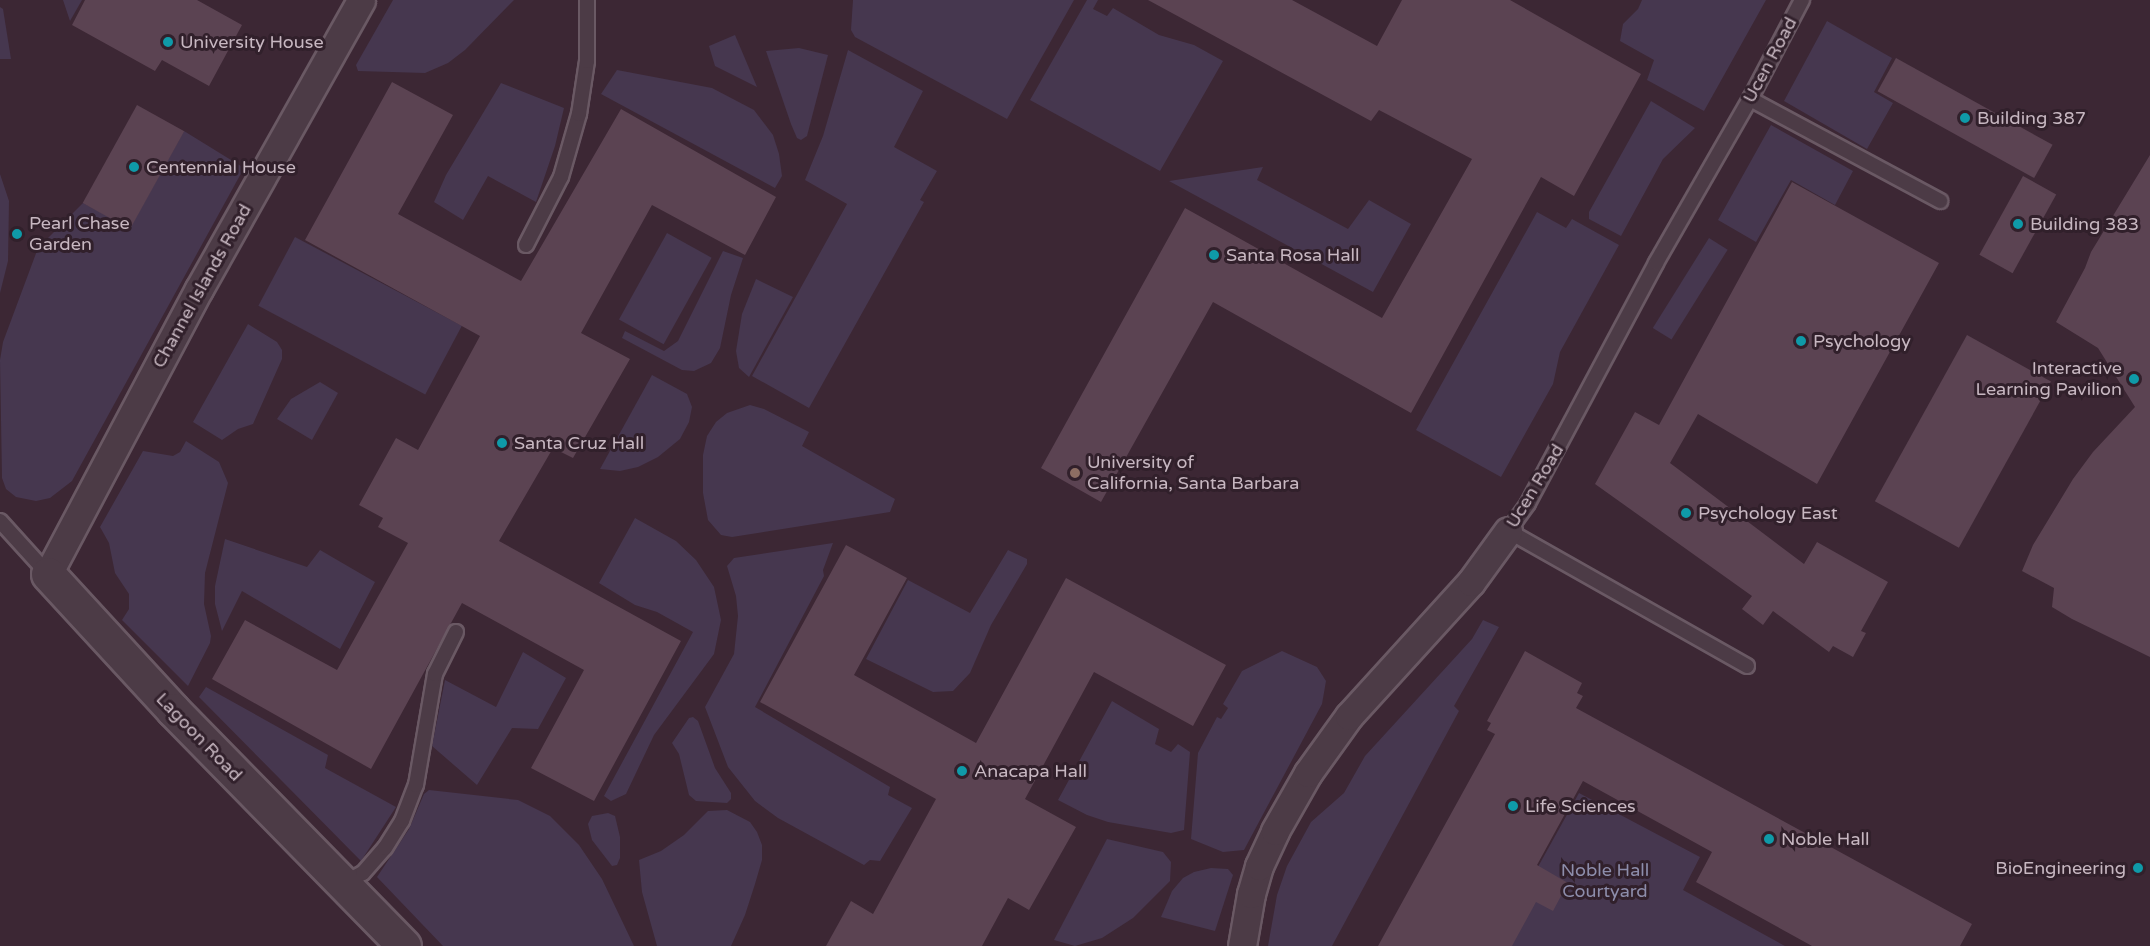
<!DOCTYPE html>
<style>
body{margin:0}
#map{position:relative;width:2150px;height:946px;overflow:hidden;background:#3c2734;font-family:"Varela Round",sans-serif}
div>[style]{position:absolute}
.green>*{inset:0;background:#46374f;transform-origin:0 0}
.building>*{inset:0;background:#5b4352;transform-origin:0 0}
.roads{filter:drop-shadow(2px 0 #6a5964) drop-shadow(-2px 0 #6a5964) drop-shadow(0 2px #6a5964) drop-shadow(0 -2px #6a5964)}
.service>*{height:14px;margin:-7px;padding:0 7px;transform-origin:7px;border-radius:7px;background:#4c3b46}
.minor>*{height:27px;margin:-13.5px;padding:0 13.5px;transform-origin:13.5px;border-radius:13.5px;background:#4c3b46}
.tertiary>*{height:33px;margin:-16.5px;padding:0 16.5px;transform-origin:16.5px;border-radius:16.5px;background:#4c3b46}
.dots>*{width:16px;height:16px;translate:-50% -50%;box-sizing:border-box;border:3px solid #31202b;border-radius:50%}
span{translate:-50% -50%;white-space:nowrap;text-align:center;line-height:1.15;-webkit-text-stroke:6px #31202b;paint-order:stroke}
.poi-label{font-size:18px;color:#c7b7c1}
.left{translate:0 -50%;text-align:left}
.right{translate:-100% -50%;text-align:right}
.street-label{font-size:18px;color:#c7b7c1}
.park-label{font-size:18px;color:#8d8dab}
</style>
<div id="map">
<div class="green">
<div style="clip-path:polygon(63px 0,82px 0,70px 21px)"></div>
<div style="clip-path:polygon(393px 0,514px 0,465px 50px,448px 63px,425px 73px,358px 71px,356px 65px)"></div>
<div style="clip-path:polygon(853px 0,1074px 0,1007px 119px,855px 37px,851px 30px)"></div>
<div style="clip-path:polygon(1087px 0,1098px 0,1093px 9px,1107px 16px,1113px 8px,1159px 35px,1194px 45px,1223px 61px,1160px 171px,1030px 100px)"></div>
<div style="clip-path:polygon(1642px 0,1766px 0,1704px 111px,1647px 80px,1654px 60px,1620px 41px,1623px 24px,1638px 9px)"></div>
<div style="clip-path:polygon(0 7px,3px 9px,11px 59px,0 59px)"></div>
<div style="clip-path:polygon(1827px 21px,1892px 58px,1874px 92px,1893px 103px,1867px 149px,1784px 101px)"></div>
<div style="clip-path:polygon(735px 35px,757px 87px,715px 66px,709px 46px)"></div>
<div style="clip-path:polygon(799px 48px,828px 55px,807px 136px,801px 140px,797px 138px,791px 124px,766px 51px)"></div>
<div style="clip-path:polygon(848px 50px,923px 91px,894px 147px,937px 171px,920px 200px,924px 202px,809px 408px,752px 376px,847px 204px,805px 180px,823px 136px)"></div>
<div style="clip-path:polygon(617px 70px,712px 88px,754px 110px,773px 135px,779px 154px,782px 176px,775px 188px,601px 94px)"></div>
<div style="clip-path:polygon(501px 83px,564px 108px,555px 146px,536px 202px,488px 176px,463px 220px,434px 202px,446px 175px)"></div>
<div style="clip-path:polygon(1651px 101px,1695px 128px,1663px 159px,1621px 236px,1589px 219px,1589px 212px)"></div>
<div style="clip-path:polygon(1771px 125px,1853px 171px,1835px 205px,1791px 180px,1756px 242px,1718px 220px)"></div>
<div style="clip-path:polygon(184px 131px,244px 168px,72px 481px,50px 498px,36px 501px,16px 497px,6px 489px,2px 478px,0 360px,3px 342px,38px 248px,83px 203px,130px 228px)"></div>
<div style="clip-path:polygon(1263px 167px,1257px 180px,1348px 229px,1369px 200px,1411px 224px,1373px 292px,1169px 181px)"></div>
<div style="clip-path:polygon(0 174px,9px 201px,8px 261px,0 293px)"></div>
<div style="clip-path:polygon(1537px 212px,1566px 228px,1572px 219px,1619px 245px,1560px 352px,1553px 384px,1501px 477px,1416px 430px)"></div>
<div style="left:667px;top:233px;width:51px;height:99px;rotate:29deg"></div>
<div style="left:295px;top:237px;width:189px;height:78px;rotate:28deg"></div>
<div style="left:1709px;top:238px;width:22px;height:106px;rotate:32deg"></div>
<div style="clip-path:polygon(723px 251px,743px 258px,731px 295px,720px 348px,711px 363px,694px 371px,682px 370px,622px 338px,625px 331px,664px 351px,678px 341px)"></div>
<div style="clip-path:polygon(756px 279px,793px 297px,749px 377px,739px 368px,736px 351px,742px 314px)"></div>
<div style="clip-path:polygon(248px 324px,277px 342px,282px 350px,282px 359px,253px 424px,238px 429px,222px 440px,193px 422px)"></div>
<div style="clip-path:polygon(652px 375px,687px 394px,692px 407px,689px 422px,680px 439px,658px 457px,638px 467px,620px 471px,600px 469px)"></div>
<div style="clip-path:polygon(320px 382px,338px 393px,312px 440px,277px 419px,291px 399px)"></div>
<div style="clip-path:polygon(750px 405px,764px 409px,809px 432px,802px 446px,895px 499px,890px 512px,732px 537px,721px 535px,708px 520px,703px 493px,703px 455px,707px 436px,716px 422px,727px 413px)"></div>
<div style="clip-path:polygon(186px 441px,219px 462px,228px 483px,205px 573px,204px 604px,211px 636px,210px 643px,188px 686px,122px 620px,129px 609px,129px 594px,115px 573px,109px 543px,100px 527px,143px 451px,173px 456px,180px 452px)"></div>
<div style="clip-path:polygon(635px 518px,676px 541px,696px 560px,714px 587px,721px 620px,714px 654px,654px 735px,626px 794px,611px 801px,604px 796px,693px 632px,657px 612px,635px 605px,599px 583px)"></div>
<div style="clip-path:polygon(225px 539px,307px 567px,320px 550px,375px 582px,340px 649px,242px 591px,222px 631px,215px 604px,215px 586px)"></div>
<div style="clip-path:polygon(833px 543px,823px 570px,824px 576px,755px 707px,890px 787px,888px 795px,912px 808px,880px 861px,870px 860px,864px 865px,778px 818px,755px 801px,728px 767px,705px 707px,734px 654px,738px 616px,736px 596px,727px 566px,734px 558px)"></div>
<div style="clip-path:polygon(1008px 550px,1027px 559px,1027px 564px,991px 625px,970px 673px,953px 691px,933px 692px,866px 659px,908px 580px,970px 613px)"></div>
<div style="clip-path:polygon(1483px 620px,1499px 627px,1454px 706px,1459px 711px,1332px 946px,1268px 946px,1277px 895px,1287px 866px,1311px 822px,1344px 793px,1365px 756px,1472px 639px)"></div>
<div style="clip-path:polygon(1282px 651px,1317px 667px,1326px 681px,1322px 704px,1244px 850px,1223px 852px,1191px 839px,1198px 753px,1217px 717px,1221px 719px,1228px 708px,1223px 704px,1242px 671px)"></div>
<div style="clip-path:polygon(523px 652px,566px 678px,538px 729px,512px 728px,477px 785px,432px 746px,445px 680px,496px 707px)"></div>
<div style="clip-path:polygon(206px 687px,328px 755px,325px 768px,396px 807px,361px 861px,199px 697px)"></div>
<div style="clip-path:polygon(1112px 701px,1159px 729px,1155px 744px,1171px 752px,1178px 744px,1190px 752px,1184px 830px,1171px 833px,1108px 822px,1087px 815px,1058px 800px)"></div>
<div style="clip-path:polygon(693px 717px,698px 721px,715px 768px,731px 793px,731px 799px,727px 803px,696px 801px,689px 795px,679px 754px,672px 743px,689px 718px)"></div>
<div style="clip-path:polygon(429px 790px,518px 800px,550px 816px,579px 845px,602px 879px,634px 946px,443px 946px,377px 877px,409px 829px,424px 794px)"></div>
<div style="clip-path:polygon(1579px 793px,1700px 857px,1683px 890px,1785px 946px,1494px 946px)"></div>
<div style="clip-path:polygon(727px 810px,750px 822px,757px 832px,762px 845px,762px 860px,755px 884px,745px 915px,731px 946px,657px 946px,642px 892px,639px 860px,661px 851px,684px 835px,708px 811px)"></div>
<div style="clip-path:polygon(608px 813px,615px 816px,620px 837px,620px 858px,617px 865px,612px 866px,592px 840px,588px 824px,592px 816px)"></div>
<div style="clip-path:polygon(1107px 839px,1163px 852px,1171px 862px,1170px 881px,1133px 918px,1102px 938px,1075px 946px,1054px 940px)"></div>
<div style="clip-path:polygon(1211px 868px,1228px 869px,1233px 875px,1215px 931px,1161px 917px,1172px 891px,1183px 878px,1194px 872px)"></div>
</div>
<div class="building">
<div style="clip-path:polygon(85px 0,197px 0,242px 25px,209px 86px,162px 60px,155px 71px,72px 25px)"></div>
<div style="clip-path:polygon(1148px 0,1292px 0,1377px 46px,1402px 0,1510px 0,1641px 74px,1574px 196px,1541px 177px,1411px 413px,1213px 302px,1101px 502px,1041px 468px,1185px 208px,1382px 318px,1472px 159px,1379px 110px,1371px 121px)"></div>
<div style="left:1896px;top:58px;width:179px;height:38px;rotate:29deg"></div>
<div style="clip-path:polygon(392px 82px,453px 115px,398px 214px,521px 281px,621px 109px,776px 197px,745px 255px,652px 205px,581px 333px,630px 359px,573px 458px,553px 448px,499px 541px,681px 641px,594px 801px,531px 768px,584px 670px,462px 603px,371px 769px,212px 679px,245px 620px,337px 670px,408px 543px,378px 527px,383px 518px,359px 505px,396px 438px,418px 450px,480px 336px,305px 240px)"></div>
<div style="left:137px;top:105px;width:54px;height:112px;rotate:29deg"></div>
<div style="clip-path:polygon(2150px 155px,2150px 657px,2072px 619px,2052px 607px,2054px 588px,2022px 571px,2033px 545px,2073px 479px,2093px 452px,2135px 407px,2098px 348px,2056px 322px,2085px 268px,2091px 252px)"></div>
<div style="left:2023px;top:176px;width:38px;height:90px;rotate:29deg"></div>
<div style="clip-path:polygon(1792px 182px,1939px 263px,1817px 484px,1698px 414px,1670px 463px,1804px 564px,1817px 542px,1888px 582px,1861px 631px,1866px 633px,1853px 657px,1833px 646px,1829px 652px,1773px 611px,1763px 625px,1742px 609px,1752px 596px,1595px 484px,1635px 412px,1659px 425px)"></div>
<div style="left:1967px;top:335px;width:96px;height:190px;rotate:29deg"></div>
<div style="clip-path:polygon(846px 545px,907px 578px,854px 675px,976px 743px,1066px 578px,1226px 665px,1193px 726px,1094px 672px,1025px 799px,1076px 827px,1029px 910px,1008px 898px,982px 946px,826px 946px,851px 901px,873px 914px,936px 799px,760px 702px)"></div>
<div style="clip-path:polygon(1525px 651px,1582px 683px,1577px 693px,1583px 696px,1576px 708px,1972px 924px,1960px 946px,1812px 946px,1696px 882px,1712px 852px,1583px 781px,1537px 865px,1568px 883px,1553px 911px,1536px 902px,1512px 946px,1378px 946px,1495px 734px,1487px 730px,1491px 723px,1487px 721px)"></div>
</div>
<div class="roads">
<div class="service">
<div style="left:1750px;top:99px;width:216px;rotate:28.2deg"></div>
<div style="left:526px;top:245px;width:76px;rotate:-62.8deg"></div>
<div style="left:561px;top:177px;width:66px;rotate:-74.1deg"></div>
<div style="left:579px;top:114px;width:54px;rotate:-81.4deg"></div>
<div style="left:587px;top:61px;width:61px;rotate:-90deg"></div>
<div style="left:0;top:521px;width:72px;rotate:47.8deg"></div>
<div style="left:1747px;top:666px;width:274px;rotate:-150.5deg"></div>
<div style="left:1508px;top:531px;width:34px;rotate:-54deg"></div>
<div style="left:1528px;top:503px;width:272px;rotate:-61.9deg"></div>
<div style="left:1656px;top:263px;width:189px;rotate:-60.2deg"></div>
<div style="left:1750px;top:99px;width:112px;rotate:-62.3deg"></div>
<div style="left:344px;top:883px;width:21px;rotate:-28deg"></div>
<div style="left:363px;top:873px;width:33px;rotate:-49deg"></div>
<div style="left:385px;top:848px;width:32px;rotate:-58deg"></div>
<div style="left:402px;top:821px;width:39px;rotate:-69deg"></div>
<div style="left:416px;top:785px;width:113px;rotate:-80.3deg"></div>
<div style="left:435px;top:674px;width:47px;rotate:-63.4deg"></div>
</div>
<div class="minor">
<div style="left:48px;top:574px;width:323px;rotate:-62.1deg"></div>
<div style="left:199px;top:289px;width:331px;rotate:-60.7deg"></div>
<div style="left:1242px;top:946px;width:53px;rotate:-80.2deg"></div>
<div style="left:1251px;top:894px;width:29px;rotate:-74deg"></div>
<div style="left:1259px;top:866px;width:38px;rotate:-65deg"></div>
<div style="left:1275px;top:831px;width:67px;rotate:-60.4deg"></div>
<div style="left:1308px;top:773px;width:70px;rotate:-54.3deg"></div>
<div style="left:1349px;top:716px;width:181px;rotate:-47.7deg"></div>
<div style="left:1471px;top:582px;width:63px;rotate:-54deg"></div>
</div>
<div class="tertiary">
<div style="left:48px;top:574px;width:185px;rotate:47.4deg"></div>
<div style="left:173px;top:710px;width:330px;rotate:45.6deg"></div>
</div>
</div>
<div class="dots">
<div style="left:168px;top:42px;background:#0f9aa8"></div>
<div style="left:1965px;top:118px;background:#0f9aa8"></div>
<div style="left:134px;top:167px;background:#0f9aa8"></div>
<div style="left:2018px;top:224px;background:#0f9aa8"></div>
<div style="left:17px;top:234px;background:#0f9aa8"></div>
<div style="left:1214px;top:255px;background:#0f9aa8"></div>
<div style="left:1801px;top:341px;background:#0f9aa8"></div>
<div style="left:2134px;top:379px;background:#0f9aa8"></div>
<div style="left:502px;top:443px;background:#0f9aa8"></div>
<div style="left:1075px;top:473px;background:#8d6e63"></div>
<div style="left:1686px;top:513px;background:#0f9aa8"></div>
<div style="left:962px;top:771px;background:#0f9aa8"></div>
<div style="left:1513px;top:806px;background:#0f9aa8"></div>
<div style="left:1769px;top:839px;background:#0f9aa8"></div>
<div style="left:2138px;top:868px;background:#0f9aa8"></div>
</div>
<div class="poi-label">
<span class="left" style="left:180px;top:42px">University House</span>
<span class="left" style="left:1977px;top:118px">Building 387</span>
<span class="left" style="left:146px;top:167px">Centennial House</span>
<span class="left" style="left:29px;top:234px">Pearl Chase<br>Garden</span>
<span class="left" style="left:2030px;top:224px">Building 383</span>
<span class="left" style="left:1226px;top:255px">Santa Rosa Hall</span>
<span class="left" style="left:1813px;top:341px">Psychology</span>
<span class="right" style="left:2122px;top:379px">Interactive<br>Learning Pavilion</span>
<span class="left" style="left:514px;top:443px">Santa Cruz Hall</span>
<span class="left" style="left:1087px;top:473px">University of<br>California, Santa Barbara</span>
<span class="left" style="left:1698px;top:513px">Psychology East</span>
<span class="left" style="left:974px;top:771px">Anacapa Hall</span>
<span class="left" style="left:1525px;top:806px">Life Sciences</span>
<span class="left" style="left:1781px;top:839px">Noble Hall</span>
<span class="right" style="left:2126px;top:868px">BioEngineering</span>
</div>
<div class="street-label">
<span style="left:1770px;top:60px;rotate:-62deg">Ucen Road</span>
<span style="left:202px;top:286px;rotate:-61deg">Channel Islands Road</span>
<span style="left:1535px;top:486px;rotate:-59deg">Ucen Road</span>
<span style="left:199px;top:737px;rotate:46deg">Lagoon Road</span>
</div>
<div class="park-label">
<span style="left:1605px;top:881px">Noble Hall<br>Courtyard</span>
</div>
</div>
